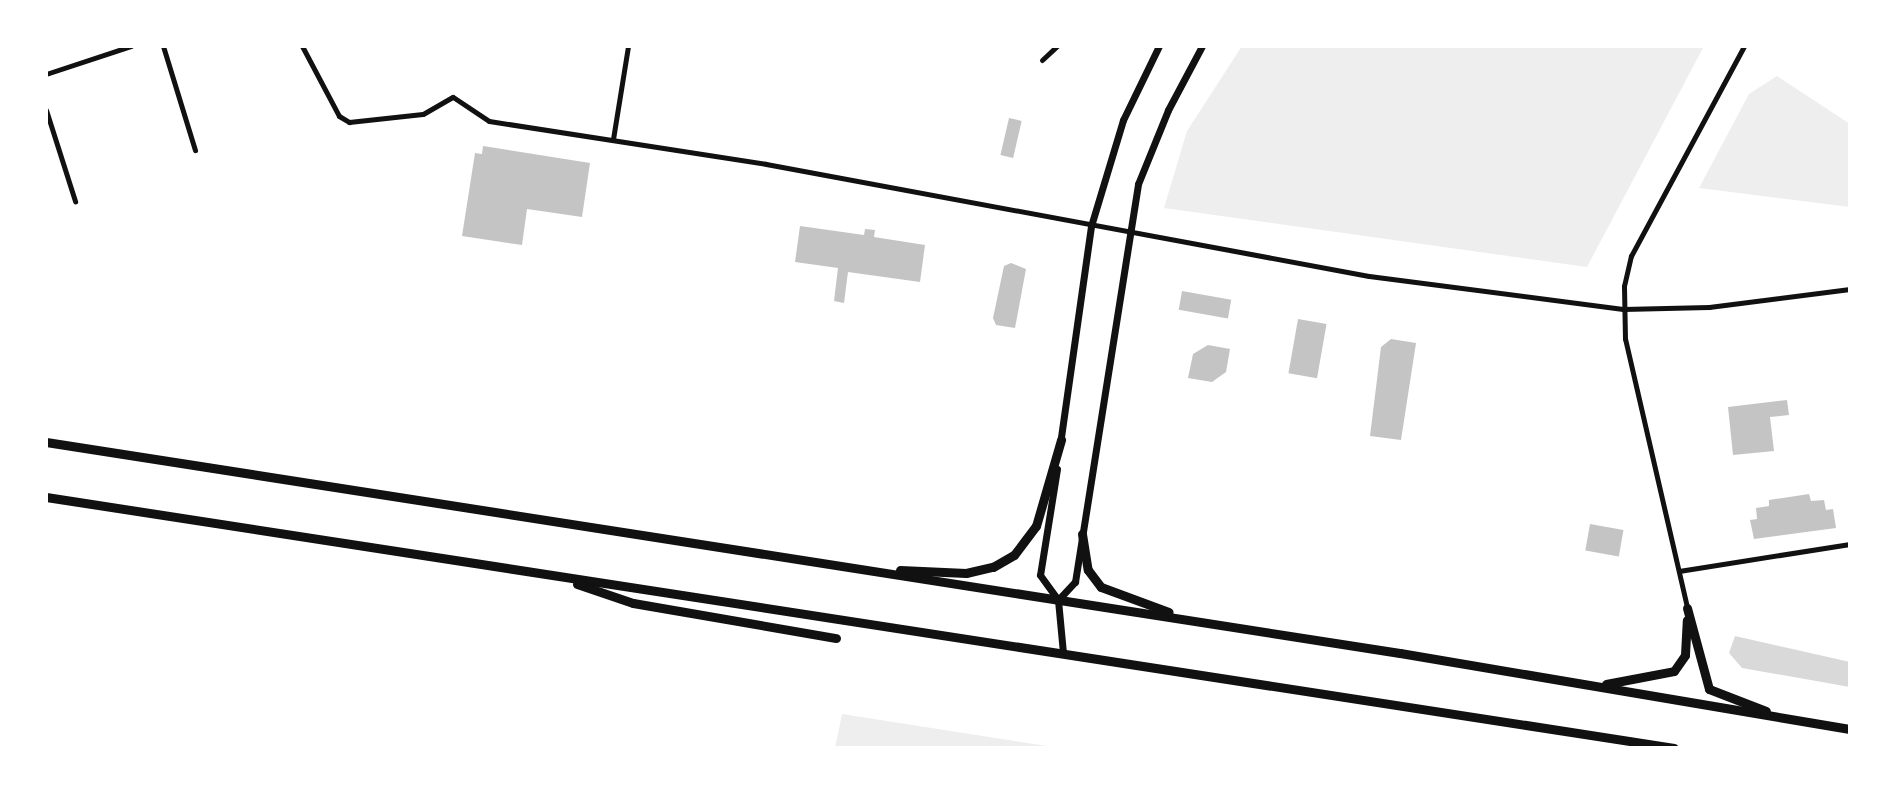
<!DOCTYPE html>
<style>
body{margin:0}
#map{position:relative;width:1896px;height:794px;overflow:hidden;background:#fff;font-family:Bitter,serif}
div>[style]{position:absolute}
.green>*{inset:0;background:#eee}
.water>*{inset:0;background:#d9d9d9}
.building>*{inset:0;background:#c4c4c4;transform-origin:0 0}
.minor>*{height:5px;margin:-2.5px;padding:0 2.5px;transform-origin:2.5px;border-radius:2.5px;background:#111}
.tertiary>*{height:7px;margin:-3.5px;padding:0 3.5px;transform-origin:3.5px;border-radius:3.5px;background:#111}
.trunk>*{height:9px;margin:-4.5px;padding:0 4.5px;transform-origin:4.5px;border-radius:4.5px;background:#111}
span{translate:-50% -50%;white-space:nowrap;text-align:center;line-height:1.15;-webkit-text-stroke:8px #fff;paint-order:stroke}
.frame{position:absolute;inset:0;border:48px solid #fff;pointer-events:none}
</style>
<div id="map">
<div class="green">
<div style="clip-path:polygon(1242px 46px,1704px 46px,1587px 267px,1164px 208px,1187px 131px)"></div>
<div style="clip-path:polygon(1777px 76px,1850px 124px,1850px 207px,1699px 188px,1749px 94px)"></div>
<div style="clip-path:polygon(842px 714px,1060px 748px,835px 748px)"></div>
</div>
<div class="water">
<div style="clip-path:polygon(1735px 636px,1850px 662px,1850px 687px,1742px 668px,1729px 653px)"></div>
</div>
<div class="building">
<div style="left:1009px;top:118px;width:13px;height:38px;rotate:13deg"></div>
<div style="clip-path:polygon(483px 146px,590px 163px,582px 217px,527px 209px,522px 245px,462px 236px,475px 153px,482px 154px)"></div>
<div style="clip-path:polygon(800px 226px,864px 235px,865px 229px,875px 230px,874px 237px,925px 245px,920px 282px,848px 272px,844px 303px,834px 301px,838px 268px,795px 262px)"></div>
<div style="clip-path:polygon(1011px 263px,1026px 269px,1015px 328px,996px 325px,993px 318px,1004px 266px)"></div>
<div style="left:1182px;top:291px;width:50px;height:19px;rotate:10deg"></div>
<div style="left:1298px;top:319px;width:29px;height:55px;rotate:10deg"></div>
<div style="clip-path:polygon(1391px 339px,1416px 343px,1401px 440px,1370px 436px,1381px 347px)"></div>
<div style="clip-path:polygon(1208px 345px,1230px 349px,1226px 372px,1212px 382px,1188px 378px,1193px 354px)"></div>
<div style="clip-path:polygon(1787px 400px,1789px 415px,1770px 417px,1774px 451px,1733px 455px,1728px 407px)"></div>
<div style="clip-path:polygon(1809px 494px,1811px 501px,1824px 500px,1826px 510px,1833px 509px,1836px 528px,1754px 539px,1750px 520px,1757px 519px,1756px 508px,1769px 506px,1769px 500px)"></div>
<div style="left:1590px;top:524px;width:34px;height:27px;rotate:10deg"></div>
</div>
<div class="minor">
<div style="left:163px;top:46px;width:109px;rotate:72.9deg"></div>
<div style="left:302px;top:46px;width:79px;rotate:62.1deg"></div>
<div style="left:339px;top:116px;width:12px;rotate:31deg"></div>
<div style="left:349px;top:122px;width:74px;rotate:-6.2deg"></div>
<div style="left:423px;top:114px;width:34px;rotate:-30deg"></div>
<div style="left:453px;top:97px;width:43px;rotate:33.7deg"></div>
<div style="left:489px;top:121px;width:280px;rotate:8.8deg"></div>
<div style="left:766px;top:164px;width:613px;rotate:10.52deg"></div>
<div style="left:1369px;top:276px;width:256px;rotate:7.4deg"></div>
<div style="left:1623px;top:309px;width:86px;rotate:-1.3deg"></div>
<div style="left:1709px;top:307px;width:142px;rotate:-7.3deg"></div>
<div style="left:1042px;top:60px;width:21px;rotate:-43deg"></div>
<div style="left:46px;top:74px;width:89px;rotate:-18.2deg"></div>
<div style="left:46px;top:110px;width:96px;rotate:72.3deg"></div>
<div style="left:613px;top:139px;width:94px;rotate:-80.8deg"></div>
<div style="left:1679px;top:571px;width:173px;rotate:-9deg"></div>
<div style="left:1687px;top:607px;width:275px;rotate:-103deg"></div>
<div style="left:1625px;top:339px;width:53px;rotate:-91.1deg"></div>
<div style="left:1624px;top:286px;width:31px;rotate:-77deg"></div>
<div style="left:1631px;top:256px;width:238px;rotate:-61.7deg"></div>
</div>
<div class="tertiary">
<div style="left:1060px;top:444px;width:220px;rotate:-81.9deg"></div>
<div style="left:1091px;top:226px;width:111px;rotate:-73.2deg"></div>
<div style="left:1123px;top:120px;width:82px;rotate:-64.1deg"></div>
<div style="left:1057px;top:469px;width:107px;rotate:99.1deg"></div>
<div style="left:1040px;top:575px;width:31px;rotate:54deg"></div>
<div style="left:1058px;top:600px;width:53px;rotate:84.6deg"></div>
<div style="left:1058px;top:600px;width:25px;rotate:-47deg"></div>
<div style="left:1075px;top:582px;width:403px;rotate:-81deg"></div>
<div style="left:1138px;top:184px;width:80px;rotate:-67.9deg"></div>
<div style="left:1168px;top:110px;width:72px;rotate:-62deg"></div>
</div>
<div class="trunk">
<div style="left:46px;top:442px;width:1370px;rotate:8.86deg"></div>
<div style="left:1400px;top:653px;width:456px;rotate:9.6deg"></div>
<div style="left:46px;top:497px;width:1647px;rotate:8.76deg"></div>
<div style="left:1082px;top:534px;width:36px;rotate:81deg"></div>
<div style="left:1088px;top:570px;width:21px;rotate:53deg"></div>
<div style="left:1101px;top:587px;width:72px;rotate:20.2deg"></div>
<div style="left:900px;top:570px;width:66px;rotate:2.6deg"></div>
<div style="left:966px;top:573px;width:28px;rotate:-13deg"></div>
<div style="left:993px;top:567px;width:24px;rotate:-30deg"></div>
<div style="left:1014px;top:555px;width:36px;rotate:-53deg"></div>
<div style="left:1036px;top:526px;width:90px;rotate:-73.8deg"></div>
<div style="left:577px;top:584px;width:59px;rotate:18.7deg"></div>
<div style="left:633px;top:603px;width:206px;rotate:9.8deg"></div>
<div style="left:1687px;top:608px;width:84px;rotate:74.8deg"></div>
<div style="left:1709px;top:689px;width:61px;rotate:21.1deg"></div>
<div style="left:1606px;top:684px;width:69px;rotate:-10.8deg"></div>
<div style="left:1674px;top:671px;width:19px;rotate:-55deg"></div>
<div style="left:1685px;top:655px;width:35px;rotate:-87deg"></div>
</div>
<div class="frame"></div>
</div>
